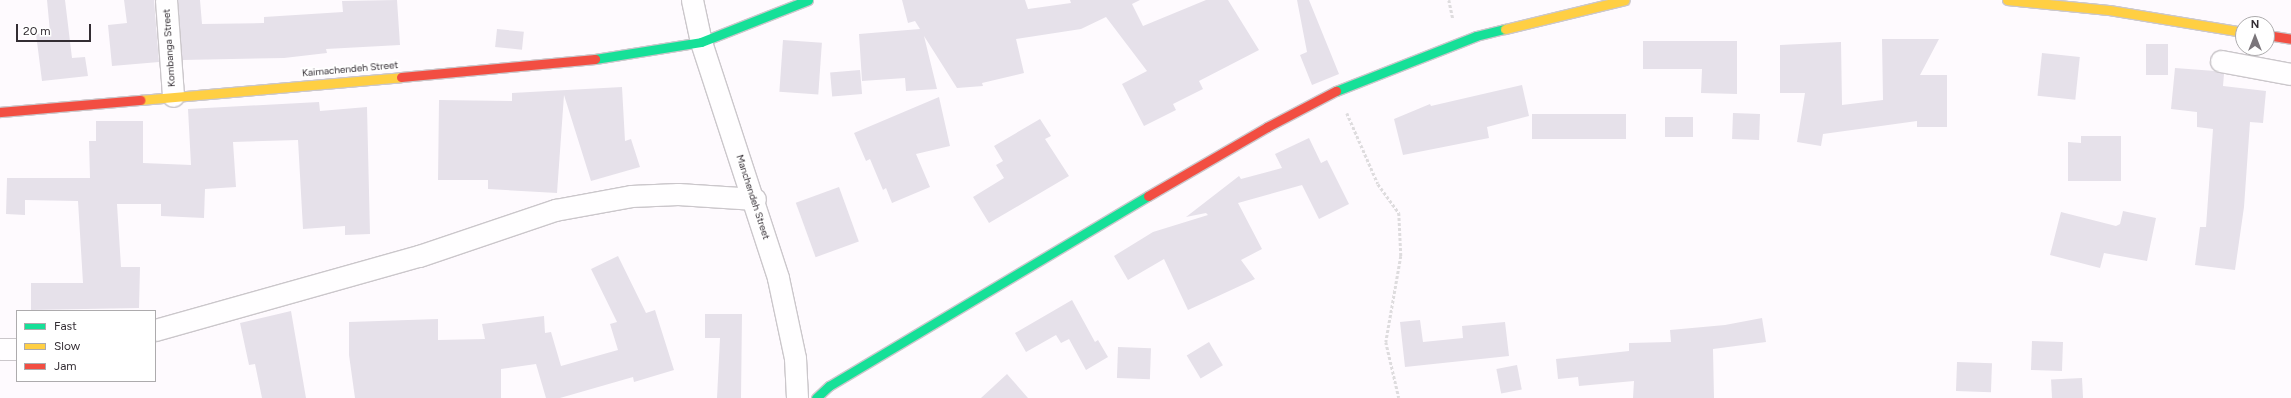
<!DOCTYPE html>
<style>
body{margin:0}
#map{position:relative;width:2291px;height:398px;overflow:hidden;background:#fefafe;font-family:Figtree,sans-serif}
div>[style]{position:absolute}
.building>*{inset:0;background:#e6e1ea;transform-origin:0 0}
.path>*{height:2.5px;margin-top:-1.25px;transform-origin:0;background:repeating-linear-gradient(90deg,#dedcde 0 3px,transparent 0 5px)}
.roads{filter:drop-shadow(1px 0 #cbc7cb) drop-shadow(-1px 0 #cbc7cb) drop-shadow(0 1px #cbc7cb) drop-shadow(0 -1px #cbc7cb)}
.street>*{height:21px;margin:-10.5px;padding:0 10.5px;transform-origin:10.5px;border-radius:10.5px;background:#fffeff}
.fast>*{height:9px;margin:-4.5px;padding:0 4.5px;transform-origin:4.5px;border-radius:4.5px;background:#16e098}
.slow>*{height:9px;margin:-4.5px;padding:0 4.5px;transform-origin:4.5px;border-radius:4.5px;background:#ffcf43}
.jam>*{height:9px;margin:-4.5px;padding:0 4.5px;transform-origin:4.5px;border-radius:4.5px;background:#f24e42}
span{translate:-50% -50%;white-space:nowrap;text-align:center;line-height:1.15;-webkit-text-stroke:4px #fff;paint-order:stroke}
.street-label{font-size:10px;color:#332d33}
.legend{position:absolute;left:16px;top:310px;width:140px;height:72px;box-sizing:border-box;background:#fff;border:1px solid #adabad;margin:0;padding:5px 7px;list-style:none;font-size:12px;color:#332d33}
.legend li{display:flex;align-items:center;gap:8px;height:20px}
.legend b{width:20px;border:1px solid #adabad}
.north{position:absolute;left:2235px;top:16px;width:40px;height:40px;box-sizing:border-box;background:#fff;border:1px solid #adabad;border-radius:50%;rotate:0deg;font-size:11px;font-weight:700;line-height:16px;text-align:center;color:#332d33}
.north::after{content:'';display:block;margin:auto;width:14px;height:18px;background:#7a757a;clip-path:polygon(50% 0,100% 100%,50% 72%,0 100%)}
.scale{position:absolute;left:16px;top:24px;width:75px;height:18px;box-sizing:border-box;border:2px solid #332d33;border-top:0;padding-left:5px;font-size:12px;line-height:14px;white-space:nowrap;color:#332d33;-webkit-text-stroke:3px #fff;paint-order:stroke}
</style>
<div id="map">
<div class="building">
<div style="clip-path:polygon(47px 0,65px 0,72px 58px,85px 57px,88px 76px,42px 81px,36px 34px,50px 32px)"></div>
<div style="clip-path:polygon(124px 0,154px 0,159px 62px,112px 66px,108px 25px,127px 23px)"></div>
<div style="clip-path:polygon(178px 0,200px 0,202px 24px,264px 23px,264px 17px,343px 12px,342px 1px,397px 0,400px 45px,326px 49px,327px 53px,284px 58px,182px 60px)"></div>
<div style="clip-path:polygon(902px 0,1025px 0,1028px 9px,1071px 3px,1070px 0,1140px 0,1132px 4px,1143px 26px,1206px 0,1228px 0,1259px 50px,1199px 81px,1203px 89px,1173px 104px,1176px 110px,1144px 126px,1122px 84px,1147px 71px,1106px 17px,1081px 29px,1016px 39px,1024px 73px,982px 83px,983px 86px,957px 88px,924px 36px,937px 89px,906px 91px,905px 78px,862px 81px,859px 34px,920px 29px,915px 21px,908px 23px)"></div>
<div style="clip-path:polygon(1297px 0,1309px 0,1339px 74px,1312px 85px,1300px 55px,1307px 52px)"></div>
<div style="left:497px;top:29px;width:27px;height:18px;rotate:6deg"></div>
<div style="clip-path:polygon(1882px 39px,1939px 39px,1920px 75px,1947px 75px,1947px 127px,1917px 127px,1917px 121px,1823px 134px,1821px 146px,1797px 142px,1805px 93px,1780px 93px,1780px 45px,1841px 42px,1842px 105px,1883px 100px)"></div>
<div style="left:783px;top:40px;width:39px;height:52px;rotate:4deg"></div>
<div style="clip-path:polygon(1643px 41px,1737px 41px,1737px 94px,1701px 93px,1702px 69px,1643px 69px)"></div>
<div style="left:2146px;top:44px;width:22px;height:31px"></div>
<div style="left:2042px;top:53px;width:38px;height:43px;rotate:6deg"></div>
<div style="clip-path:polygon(2175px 68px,2215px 71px,2224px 74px,2223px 86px,2266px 91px,2263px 123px,2250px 122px,2244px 207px,2235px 270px,2195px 265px,2200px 227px,2206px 227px,2213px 129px,2197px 127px,2197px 112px,2171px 109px)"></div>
<div style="left:860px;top:70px;width:24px;height:30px;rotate:85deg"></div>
<div style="clip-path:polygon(1522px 85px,1529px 116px,1487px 127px,1489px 138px,1403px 155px,1394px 119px,1430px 104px,1431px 106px)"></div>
<div style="clip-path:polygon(622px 87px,625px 141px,631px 139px,640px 167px,591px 181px,564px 95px,557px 193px,488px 189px,488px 180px,438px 180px,439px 100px,512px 101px,512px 93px)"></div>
<div style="clip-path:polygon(939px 97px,950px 146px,916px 154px,930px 187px,892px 203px,886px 188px,883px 190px,870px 159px,866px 161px,854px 133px)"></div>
<div style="clip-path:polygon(319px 102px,320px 111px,367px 107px,370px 234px,345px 235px,345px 226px,303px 229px,298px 140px,233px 142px,236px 187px,205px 189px,204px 218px,161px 216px,161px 204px,117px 204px,121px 267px,140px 267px,139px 308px,31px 310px,31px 283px,83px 283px,78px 201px,25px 200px,25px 215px,6px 214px,7px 178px,90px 178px,89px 141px,96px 141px,96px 121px,143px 121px,143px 163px,191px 165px,188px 109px)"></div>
<div style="left:1733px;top:113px;width:27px;height:26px;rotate:2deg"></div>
<div style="left:1532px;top:114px;width:94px;height:25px"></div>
<div style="left:1665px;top:117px;width:28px;height:20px"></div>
<div style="clip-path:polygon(1040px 119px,1051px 136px,1045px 139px,1069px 176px,989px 223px,973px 197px,1004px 178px,996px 165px,1003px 161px,994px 146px)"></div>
<div style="clip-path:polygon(2081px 136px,2121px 136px,2121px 181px,2068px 181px,2068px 142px,2081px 143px)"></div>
<div style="clip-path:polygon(1309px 138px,1321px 163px,1327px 160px,1349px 204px,1319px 219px,1302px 185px,1238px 203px,1262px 249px,1241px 260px,1255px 279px,1188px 310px,1164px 259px,1128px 280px,1114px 256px,1153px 232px,1208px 215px,1206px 213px,1186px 217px,1239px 176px,1241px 179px,1282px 168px,1275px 154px)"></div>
<div style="left:839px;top:187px;width:58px;height:46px;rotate:70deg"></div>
<div style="clip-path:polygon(2123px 211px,2156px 218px,2147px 261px,2104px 253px,2100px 268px,2050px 255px,2061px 212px,2116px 226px,2120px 224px)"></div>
<div style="clip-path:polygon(618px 256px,646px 313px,655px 310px,674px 370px,634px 382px,633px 377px,560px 398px,546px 398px,536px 364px,501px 369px,501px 398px,355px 398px,349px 355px,349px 322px,438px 319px,438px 340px,485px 339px,482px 324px,544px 316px,545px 333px,551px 332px,561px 366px,618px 350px,610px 324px,617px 322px,591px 269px)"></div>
<div style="clip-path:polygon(1072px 300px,1095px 342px,1098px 340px,1108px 357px,1086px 370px,1069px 339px,1061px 343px,1056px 335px,1026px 352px,1015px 333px)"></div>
<div style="clip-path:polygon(291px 311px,306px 398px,262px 398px,255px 364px,249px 365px,240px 323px)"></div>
<div style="clip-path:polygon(705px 314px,742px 314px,741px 398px,717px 398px,720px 338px,705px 338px)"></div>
<div style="clip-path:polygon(1762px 318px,1766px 342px,1713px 349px,1714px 398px,1633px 398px,1634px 381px,1579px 386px,1578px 377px,1558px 379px,1556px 359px,1629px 351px,1629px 343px,1671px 342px,1670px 330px,1725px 325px)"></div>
<div style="clip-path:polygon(1420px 320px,1423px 342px,1463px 338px,1462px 326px,1505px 322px,1509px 356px,1405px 367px,1400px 322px)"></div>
<div style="left:2032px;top:341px;width:31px;height:29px;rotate:2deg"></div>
<div style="left:1209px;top:342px;width:27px;height:26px;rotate:59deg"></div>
<div style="left:1118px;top:347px;width:33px;height:31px;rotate:2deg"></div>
<div style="left:1957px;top:362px;width:35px;height:29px;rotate:2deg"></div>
<div style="left:1517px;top:365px;width:25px;height:21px;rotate:79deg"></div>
<div style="clip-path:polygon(1007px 374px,1028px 398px,981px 398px)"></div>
<div style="left:2082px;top:378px;width:20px;height:31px;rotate:87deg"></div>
</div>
<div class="path">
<div style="left:1449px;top:0;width:19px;rotate:78deg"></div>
<div style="left:1347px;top:113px;width:77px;rotate:66.4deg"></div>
<div style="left:1378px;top:184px;width:36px;rotate:54deg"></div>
<div style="left:1399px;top:213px;width:43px;rotate:87.3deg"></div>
<div style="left:1401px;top:256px;width:87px;rotate:99.9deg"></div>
<div style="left:1386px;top:342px;width:57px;rotate:76.9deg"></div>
</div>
<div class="roads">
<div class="street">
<div style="left:166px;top:0;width:96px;rotate:85.8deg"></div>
<div style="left:692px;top:0;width:43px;rotate:77.9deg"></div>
<div style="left:701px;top:42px;width:248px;rotate:71.9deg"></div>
<div style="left:778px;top:278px;width:82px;rotate:78deg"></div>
<div style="left:795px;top:358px;width:40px;rotate:87.1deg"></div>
<div style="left:2221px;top:61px;width:71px;rotate:10.5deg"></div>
<div style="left:155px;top:330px;width:274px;rotate:-15.7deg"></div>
<div style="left:419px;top:256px;width:144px;rotate:-18.7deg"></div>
<div style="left:555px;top:210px;width:77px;rotate:-10.4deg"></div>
<div style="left:631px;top:196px;width:47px;rotate:-2.4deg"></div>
<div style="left:678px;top:194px;width:77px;rotate:3.7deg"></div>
<div style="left:0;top:349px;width:17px"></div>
</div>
<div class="fast">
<div style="left:595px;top:59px;width:107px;rotate:-9.1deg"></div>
<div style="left:701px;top:42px;width:115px;rotate:-21.4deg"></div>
<div style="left:1336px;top:91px;width:150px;rotate:-21.4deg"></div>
<div style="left:1476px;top:36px;width:30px;rotate:-14deg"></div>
<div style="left:816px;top:398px;width:18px;rotate:-43deg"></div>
<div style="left:829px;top:386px;width:371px;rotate:-30.8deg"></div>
</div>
<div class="slow">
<div style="left:2007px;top:0;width:102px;rotate:5.6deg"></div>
<div style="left:2109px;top:10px;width:136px;rotate:9.3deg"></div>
<div style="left:1505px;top:29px;width:123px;rotate:-13.6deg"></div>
<div style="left:140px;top:100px;width:262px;rotate:-5deg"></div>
</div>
<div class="jam">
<div style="left:2267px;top:35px;width:24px;rotate:9deg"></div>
<div style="left:401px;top:77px;width:195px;rotate:-5.3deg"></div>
<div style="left:0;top:112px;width:141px;rotate:-4.9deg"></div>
<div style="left:1148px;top:196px;width:138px;rotate:-30.1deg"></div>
<div style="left:1267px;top:127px;width:78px;rotate:-27.6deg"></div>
</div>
</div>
<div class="street-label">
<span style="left:169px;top:48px;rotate:-94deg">Kombanga Street</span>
<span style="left:350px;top:69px;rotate:-5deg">Kaimachendeh Street</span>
<span style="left:753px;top:197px;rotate:72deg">Manchendeh Street</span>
</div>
<ul class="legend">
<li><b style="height:5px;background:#16e098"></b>Fast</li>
<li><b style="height:5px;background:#ffcf43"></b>Slow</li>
<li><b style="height:5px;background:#f24e42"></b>Jam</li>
</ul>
<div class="north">N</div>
<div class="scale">20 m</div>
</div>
